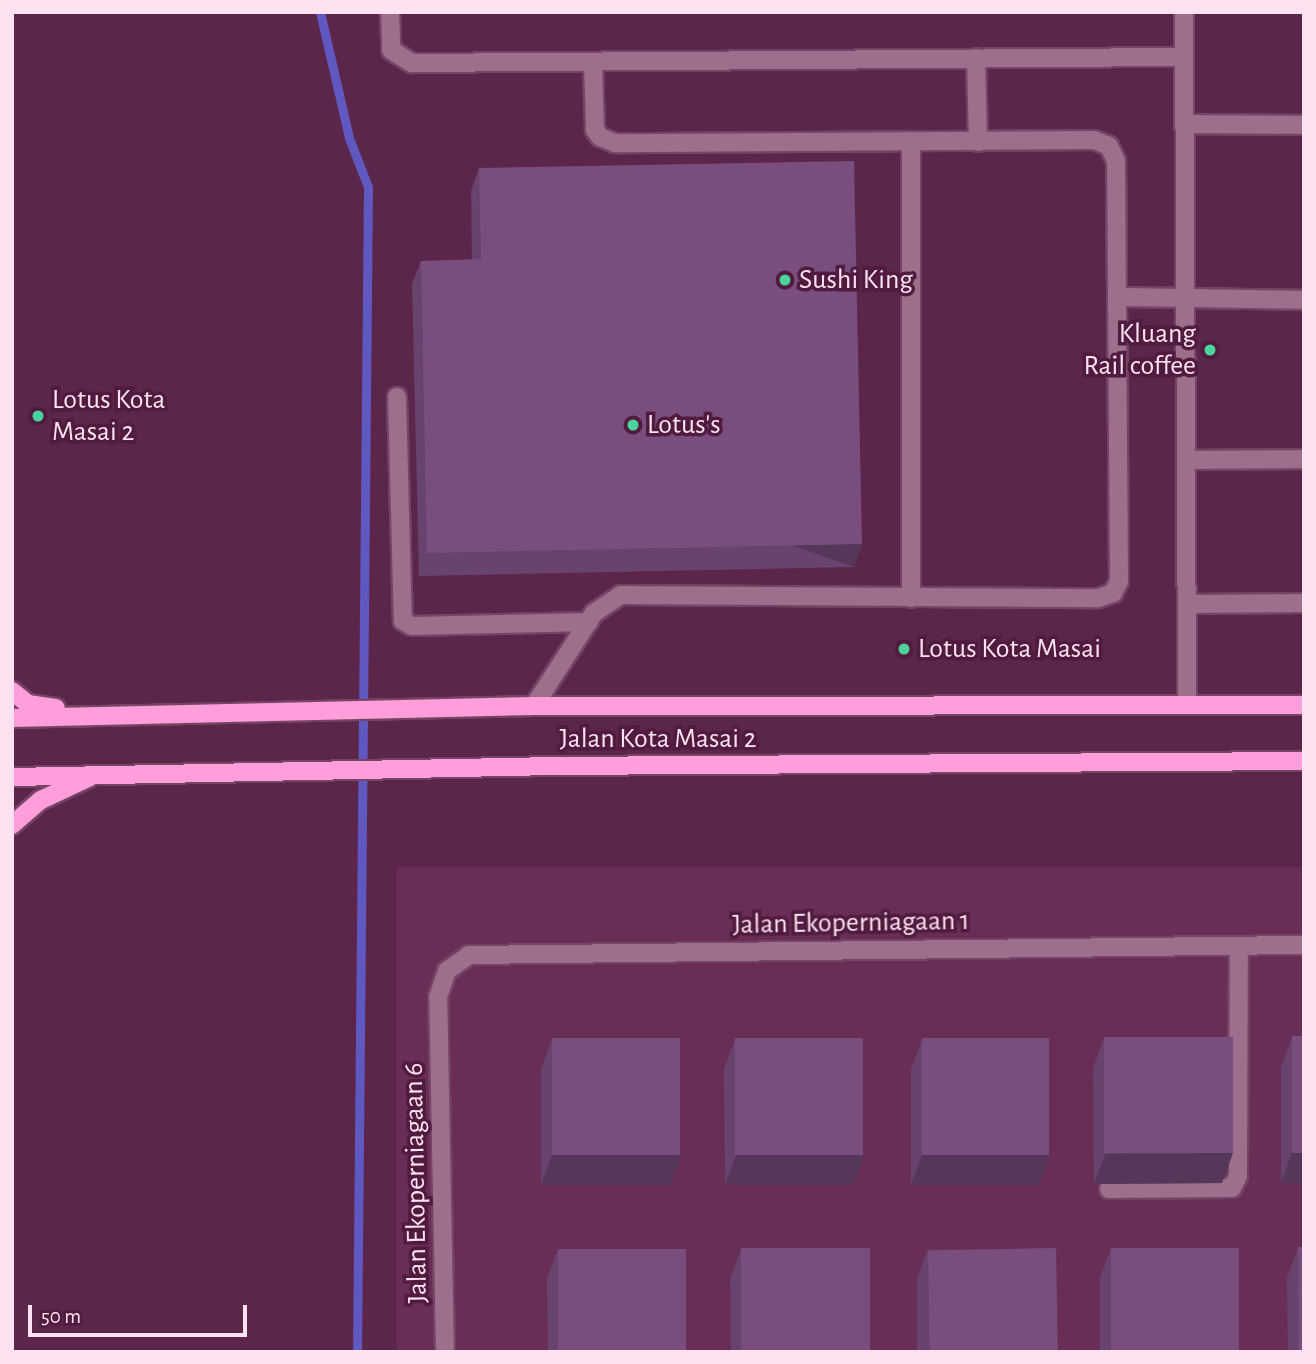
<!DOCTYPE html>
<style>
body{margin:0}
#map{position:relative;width:1316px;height:1364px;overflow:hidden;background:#5b2649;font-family:"Alegreya Sans",sans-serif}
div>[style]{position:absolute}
.built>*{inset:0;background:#692e55;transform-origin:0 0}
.stream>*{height:9px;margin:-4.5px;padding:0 4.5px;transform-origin:4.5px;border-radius:4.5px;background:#6058c1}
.roads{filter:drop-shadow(2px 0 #754464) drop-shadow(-2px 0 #754464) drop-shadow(0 2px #754464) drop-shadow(0 -2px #754464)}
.minor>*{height:18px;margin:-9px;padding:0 9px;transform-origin:9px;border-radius:9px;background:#9e6f8c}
.major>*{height:18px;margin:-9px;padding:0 9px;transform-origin:9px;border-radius:9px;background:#ff9eda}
.wall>*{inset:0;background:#68436d}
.shaded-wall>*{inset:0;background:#553759;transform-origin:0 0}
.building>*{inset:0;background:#794e7f;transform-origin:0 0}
.dots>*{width:19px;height:19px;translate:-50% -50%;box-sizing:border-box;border:4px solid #501b3e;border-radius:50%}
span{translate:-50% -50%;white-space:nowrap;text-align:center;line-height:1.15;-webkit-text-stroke:7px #501b3e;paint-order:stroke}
.poi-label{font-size:28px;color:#fee2f2}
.left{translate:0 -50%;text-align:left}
.right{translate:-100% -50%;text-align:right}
.street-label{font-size:28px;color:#fee2f2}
.frame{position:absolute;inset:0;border:14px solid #fee2f2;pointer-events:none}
.scale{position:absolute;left:28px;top:1305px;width:219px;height:32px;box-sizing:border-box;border:4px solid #fee2f2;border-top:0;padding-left:9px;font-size:21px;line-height:24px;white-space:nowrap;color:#fee2f2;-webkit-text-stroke:5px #501b3e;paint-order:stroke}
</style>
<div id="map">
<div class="built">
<div style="left:1304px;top:867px;width:485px;height:907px;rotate:90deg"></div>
</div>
<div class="stream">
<div style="left:320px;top:12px;width:129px;rotate:77deg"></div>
<div style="left:349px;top:138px;width:53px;rotate:68.8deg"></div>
<div style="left:368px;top:187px;width:1165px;rotate:90.54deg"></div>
</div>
<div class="roads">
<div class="minor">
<div style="left:390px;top:12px;width:38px;rotate:88deg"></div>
<div style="left:391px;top:50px;width:25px;rotate:32deg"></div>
<div style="left:412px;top:63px;width:772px;rotate:-0.45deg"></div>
<div style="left:1184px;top:12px;width:693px;rotate:89.75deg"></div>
<div style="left:976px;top:58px;width:84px;rotate:88.6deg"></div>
<div style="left:1185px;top:124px;width:119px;rotate:0.5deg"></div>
<div style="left:911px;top:141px;width:457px;rotate:90deg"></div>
<div style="left:1117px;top:297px;width:187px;rotate:0.9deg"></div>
<div style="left:397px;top:397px;width:224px;rotate:88.5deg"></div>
<div style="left:403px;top:621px;width:10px;rotate:29deg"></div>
<div style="left:412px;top:626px;width:177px;rotate:-1.3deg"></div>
<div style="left:1188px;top:460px;width:116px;rotate:-0.5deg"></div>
<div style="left:1188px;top:604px;width:116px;rotate:-0.5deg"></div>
<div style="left:534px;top:706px;width:111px;rotate:-57.2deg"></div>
<div style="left:594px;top:613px;width:32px;rotate:-34deg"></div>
<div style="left:621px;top:595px;width:477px;rotate:0.4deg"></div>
<div style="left:1098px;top:598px;width:16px;rotate:-18deg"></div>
<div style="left:1113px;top:593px;width:13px;rotate:-63deg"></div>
<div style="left:1119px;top:581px;width:420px;rotate:-90.4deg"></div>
<div style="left:1116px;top:161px;width:17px;rotate:-115deg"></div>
<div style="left:1109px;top:146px;width:16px;rotate:-158deg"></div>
<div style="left:1094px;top:140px;width:479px;rotate:179.6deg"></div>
<div style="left:615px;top:143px;width:16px;rotate:-158deg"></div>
<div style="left:600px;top:137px;width:9px;rotate:-126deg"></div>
<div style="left:595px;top:130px;width:68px;rotate:-91.7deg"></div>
<div style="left:1109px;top:1189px;width:123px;rotate:-0.5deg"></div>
<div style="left:1232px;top:1188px;width:13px;rotate:-63deg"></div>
<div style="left:1238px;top:1176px;width:230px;rotate:-89.8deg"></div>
<div style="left:445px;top:1352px;width:355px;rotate:-91.1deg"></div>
<div style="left:438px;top:997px;width:28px;rotate:-71deg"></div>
<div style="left:447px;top:971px;width:27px;rotate:-36deg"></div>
<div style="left:469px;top:955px;width:835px;rotate:-0.69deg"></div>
</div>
<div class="major">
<div style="left:12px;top:691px;width:21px;rotate:39deg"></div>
<div style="left:28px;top:704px;width:28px;rotate:8deg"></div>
<div style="left:12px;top:718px;width:522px;rotate:-1.32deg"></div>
<div style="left:534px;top:706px;width:770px;rotate:-0.07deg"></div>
<div style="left:12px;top:777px;width:543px;rotate:-1.16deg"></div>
<div style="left:555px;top:766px;width:749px;rotate:-0.38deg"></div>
<div style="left:12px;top:825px;width:38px;rotate:-41deg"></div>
<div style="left:41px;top:800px;width:54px;rotate:-25.1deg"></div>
</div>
</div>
<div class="wall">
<div style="clip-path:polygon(479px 168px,862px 544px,854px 567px,419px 576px,412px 284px,421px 261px,472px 260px,471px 191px)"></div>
<div style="clip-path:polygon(1292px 1037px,1304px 1183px,1281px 1183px,1281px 1067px)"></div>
<div style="clip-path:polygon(1104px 1038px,1222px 1183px,1094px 1184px,1093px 1068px)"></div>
<div style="clip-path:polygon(552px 1039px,670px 1185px,541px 1185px,541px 1069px)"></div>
<div style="clip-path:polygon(735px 1039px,853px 1185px,725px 1185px,724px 1069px)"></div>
<div style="clip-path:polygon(922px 1039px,1039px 1185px,911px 1185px,911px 1069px)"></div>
<div style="clip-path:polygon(1298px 1247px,1304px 1352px,1288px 1352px,1287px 1277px)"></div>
<div style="clip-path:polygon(1111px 1248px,1239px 1352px,1100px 1352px,1100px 1278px)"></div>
<div style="clip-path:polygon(558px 1249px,687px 1352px,548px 1352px,547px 1279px)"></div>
<div style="clip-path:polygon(741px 1249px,870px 1352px,731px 1352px,730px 1279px)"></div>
<div style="clip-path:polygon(928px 1249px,1057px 1352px,917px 1352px,917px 1279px)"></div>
</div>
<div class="shaded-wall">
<div style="left:862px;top:544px;width:24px;height:435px;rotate:109deg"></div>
<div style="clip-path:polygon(1233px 1153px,1222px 1183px,1094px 1184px,1105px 1154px)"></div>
<div style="clip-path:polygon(1292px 1153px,1304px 1153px,1304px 1183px,1281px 1183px)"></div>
<div style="clip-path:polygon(552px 1155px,681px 1155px,670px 1185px,541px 1185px)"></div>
<div style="clip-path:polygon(736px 1155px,864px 1155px,853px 1185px,725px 1185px)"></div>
<div style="clip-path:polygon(922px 1155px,1050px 1155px,1039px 1185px,911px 1185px)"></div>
</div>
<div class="building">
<div style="clip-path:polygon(854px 161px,862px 544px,427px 553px,421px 261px,481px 259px,479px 168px)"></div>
<div style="left:1304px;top:1036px;width:117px;height:12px;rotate:90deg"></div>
<div style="left:1233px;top:1037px;width:116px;height:129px;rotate:90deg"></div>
<div style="left:680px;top:1038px;width:117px;height:128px;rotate:90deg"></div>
<div style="left:863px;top:1038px;width:117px;height:128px;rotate:90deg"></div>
<div style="left:1049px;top:1038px;width:117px;height:127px;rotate:90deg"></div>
<div style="clip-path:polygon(1298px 1247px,1304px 1247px,1304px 1352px,1299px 1352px)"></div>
<div style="left:870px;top:1248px;width:104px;height:129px;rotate:90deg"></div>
<div style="left:1056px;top:1248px;width:104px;height:128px;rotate:89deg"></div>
<div style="left:1111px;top:1248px;width:128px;height:104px"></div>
<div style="left:558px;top:1249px;width:128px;height:103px"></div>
</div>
<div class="dots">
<div style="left:785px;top:280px;background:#4ad49c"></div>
<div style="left:1210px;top:350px;background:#4ad49c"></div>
<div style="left:38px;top:416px;background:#4ad49c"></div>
<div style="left:633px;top:425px;background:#4ad49c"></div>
<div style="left:904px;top:649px;background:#4ad49c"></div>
</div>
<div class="poi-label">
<span class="left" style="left:799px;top:280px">Sushi King</span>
<span class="right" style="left:1196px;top:350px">Kluang<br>Rail coffee</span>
<span class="left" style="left:52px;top:416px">Lotus Kota<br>Masai 2</span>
<span class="left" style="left:647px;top:425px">Lotus's</span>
<span class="left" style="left:918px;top:649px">Lotus Kota Masai</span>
</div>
<div class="street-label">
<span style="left:658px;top:739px">Jalan Kota Masai 2</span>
<span style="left:851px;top:923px;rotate:-1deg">Jalan Ekoperniagaan 1</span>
<span style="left:416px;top:1183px;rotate:-91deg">Jalan Ekoperniagaan 6</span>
</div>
<div class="frame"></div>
<div class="scale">50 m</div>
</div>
